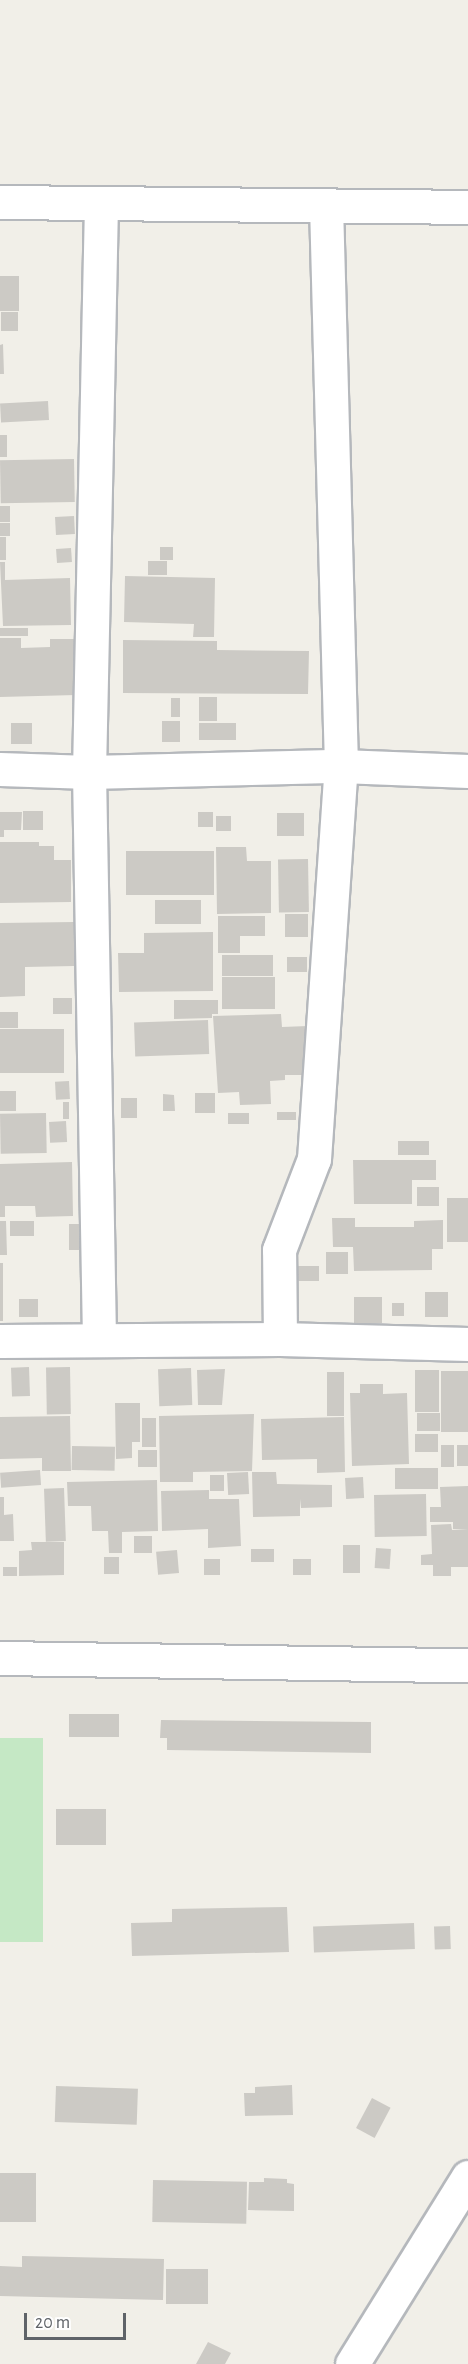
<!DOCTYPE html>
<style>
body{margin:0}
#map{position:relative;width:468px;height:2364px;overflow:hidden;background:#f1efe8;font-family:"Alegreya Sans",sans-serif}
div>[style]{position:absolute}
.green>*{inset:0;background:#c5e8c5;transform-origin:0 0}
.building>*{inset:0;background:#cccac5;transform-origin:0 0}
.roads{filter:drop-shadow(2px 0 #b5b8bc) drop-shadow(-2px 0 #b5b8bc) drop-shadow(0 2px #b5b8bc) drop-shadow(0 -2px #b5b8bc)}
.minor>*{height:33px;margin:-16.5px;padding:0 16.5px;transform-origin:16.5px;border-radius:16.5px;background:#fff}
span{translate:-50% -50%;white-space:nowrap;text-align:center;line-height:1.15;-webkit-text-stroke:4.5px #fff;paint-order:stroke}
.scale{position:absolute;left:24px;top:2313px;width:102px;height:27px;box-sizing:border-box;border:3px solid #5f6368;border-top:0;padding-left:8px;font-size:18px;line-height:21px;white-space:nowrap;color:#5f6368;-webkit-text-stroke:4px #fff;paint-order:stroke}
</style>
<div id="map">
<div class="green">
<div style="left:43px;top:1738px;width:204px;height:43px;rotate:90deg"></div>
</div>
<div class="building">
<div style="left:0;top:276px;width:19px;height:35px"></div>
<div style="left:1px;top:312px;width:17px;height:19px"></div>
<div style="clip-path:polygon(3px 344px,4px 374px,0 374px,0 345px)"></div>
<div style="left:48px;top:401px;width:19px;height:48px;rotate:87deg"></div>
<div style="left:0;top:435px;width:7px;height:22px"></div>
<div style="left:74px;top:459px;width:43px;height:74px;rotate:89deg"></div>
<div style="left:0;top:506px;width:10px;height:16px"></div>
<div style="left:74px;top:516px;width:18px;height:19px;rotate:87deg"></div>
<div style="left:0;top:523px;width:10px;height:13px"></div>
<div style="left:0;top:537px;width:6px;height:23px"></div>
<div style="left:160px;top:547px;width:13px;height:13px"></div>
<div style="left:71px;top:548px;width:14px;height:15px;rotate:86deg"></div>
<div style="left:167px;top:561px;width:14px;height:19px;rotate:90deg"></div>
<div style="clip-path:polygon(0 562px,5px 562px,5px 580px,70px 578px,71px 625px,3px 626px)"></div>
<div style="clip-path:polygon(125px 576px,215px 578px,214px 637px,193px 637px,194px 624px,124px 622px)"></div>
<div style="left:0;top:628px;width:28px;height:8px"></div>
<div style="clip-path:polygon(0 638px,21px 638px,21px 648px,50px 647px,50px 639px,75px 639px,76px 695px,0 697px)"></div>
<div style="clip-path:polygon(123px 640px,217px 641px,217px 650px,309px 651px,308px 694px,123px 693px)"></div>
<div style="left:199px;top:697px;width:18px;height:24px"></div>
<div style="left:180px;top:698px;width:19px;height:9px;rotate:90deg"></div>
<div style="left:180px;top:721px;width:21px;height:18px;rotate:90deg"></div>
<div style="left:11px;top:723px;width:21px;height:21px"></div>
<div style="left:236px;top:723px;width:17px;height:37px;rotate:90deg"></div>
<div style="left:43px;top:811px;width:19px;height:20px;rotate:90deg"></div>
<div style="clip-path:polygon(0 812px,22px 812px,21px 830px,4px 830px,4px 837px,0 837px)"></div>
<div style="left:198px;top:812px;width:15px;height:15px"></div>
<div style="left:304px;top:813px;width:23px;height:27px;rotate:90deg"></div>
<div style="left:216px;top:816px;width:15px;height:15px"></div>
<div style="clip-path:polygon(0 842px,39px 842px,39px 846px,54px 846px,54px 860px,71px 860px,71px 902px,0 903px)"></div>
<div style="clip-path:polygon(216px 847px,246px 847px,247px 861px,271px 861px,271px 913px,217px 914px)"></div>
<div style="left:214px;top:851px;width:44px;height:88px;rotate:90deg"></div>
<div style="left:308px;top:859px;width:53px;height:30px;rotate:89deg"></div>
<div style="left:155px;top:900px;width:46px;height:24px"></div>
<div style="left:285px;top:914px;width:23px;height:23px"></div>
<div style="clip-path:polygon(218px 916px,265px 916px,265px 936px,240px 936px,240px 953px,218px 953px)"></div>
<div style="clip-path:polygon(74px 922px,74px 966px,25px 967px,25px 996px,0 997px,0 923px)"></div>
<div style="clip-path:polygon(213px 932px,213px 991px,119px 992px,118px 953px,144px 953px,144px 933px)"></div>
<div style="left:222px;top:955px;width:51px;height:21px"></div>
<div style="left:287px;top:957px;width:20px;height:15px"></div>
<div style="left:275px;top:977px;width:32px;height:53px;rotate:90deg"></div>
<div style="left:72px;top:998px;width:16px;height:19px;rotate:90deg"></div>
<div style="clip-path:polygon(174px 1000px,218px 1000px,218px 1014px,212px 1014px,212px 1018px,174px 1019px)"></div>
<div style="left:0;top:1012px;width:18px;height:16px"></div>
<div style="clip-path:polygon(281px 1014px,282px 1027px,308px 1026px,310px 1075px,285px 1075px,285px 1080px,270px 1081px,271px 1104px,240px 1105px,239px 1092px,218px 1093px,213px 1016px)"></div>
<div style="left:208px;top:1020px;width:34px;height:74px;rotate:88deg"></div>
<div style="left:64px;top:1029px;width:44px;height:64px;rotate:90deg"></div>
<div style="left:69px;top:1081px;width:18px;height:14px;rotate:87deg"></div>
<div style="left:0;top:1091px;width:16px;height:20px"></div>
<div style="left:195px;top:1093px;width:20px;height:20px"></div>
<div style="clip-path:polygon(163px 1094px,174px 1095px,175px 1111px,163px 1111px)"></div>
<div style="left:137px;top:1098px;width:20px;height:16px;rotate:90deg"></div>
<div style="left:63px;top:1102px;width:6px;height:17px"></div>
<div style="left:277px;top:1112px;width:19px;height:8px"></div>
<div style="left:46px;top:1113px;width:40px;height:46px;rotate:89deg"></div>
<div style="left:228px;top:1113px;width:21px;height:11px"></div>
<div style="left:66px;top:1121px;width:21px;height:17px;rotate:87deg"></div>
<div style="left:398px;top:1141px;width:31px;height:14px"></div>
<div style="clip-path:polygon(353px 1160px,436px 1160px,436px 1180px,412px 1180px,412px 1204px,354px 1204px)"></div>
<div style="clip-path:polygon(72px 1162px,73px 1216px,36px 1217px,35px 1206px,5px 1206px,5px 1217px,0 1217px,0 1164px)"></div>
<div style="left:417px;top:1187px;width:22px;height:19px"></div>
<div style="left:447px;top:1198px;width:21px;height:44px"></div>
<div style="clip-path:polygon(332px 1218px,355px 1218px,355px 1227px,414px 1227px,414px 1221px,443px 1220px,443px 1249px,432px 1249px,432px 1270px,354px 1271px,353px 1247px,333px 1247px)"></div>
<div style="clip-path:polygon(0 1221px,6px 1221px,7px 1255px,0 1255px)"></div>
<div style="left:34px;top:1221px;width:15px;height:24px;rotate:90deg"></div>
<div style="left:69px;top:1224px;width:17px;height:26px"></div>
<div style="left:348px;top:1252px;width:22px;height:22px;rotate:90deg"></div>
<div style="left:0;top:1263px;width:3px;height:58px"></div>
<div style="left:289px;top:1266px;width:30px;height:15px"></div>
<div style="left:425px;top:1292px;width:23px;height:25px"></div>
<div style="left:354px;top:1297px;width:28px;height:26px"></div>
<div style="left:19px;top:1299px;width:19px;height:18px"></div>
<div style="left:392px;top:1303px;width:12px;height:13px"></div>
<div style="left:29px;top:1367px;width:29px;height:18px;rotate:88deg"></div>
<div style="left:70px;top:1367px;width:47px;height:24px;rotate:89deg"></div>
<div style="left:191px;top:1368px;width:37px;height:33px;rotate:88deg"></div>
<div style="clip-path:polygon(225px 1369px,222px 1405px,198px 1405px,197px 1370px)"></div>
<div style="left:415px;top:1370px;width:24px;height:42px"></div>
<div style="left:441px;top:1371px;width:27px;height:61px"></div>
<div style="left:327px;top:1372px;width:17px;height:44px"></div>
<div style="clip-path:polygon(360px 1384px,383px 1384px,383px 1394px,407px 1393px,409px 1464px,352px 1466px,350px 1393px,360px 1393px)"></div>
<div style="clip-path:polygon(115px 1403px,140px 1403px,140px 1442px,132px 1442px,132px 1458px,116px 1459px)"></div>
<div style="left:417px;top:1413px;width:23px;height:18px"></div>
<div style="clip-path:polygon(254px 1414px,252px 1471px,193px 1472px,193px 1482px,160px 1482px,159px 1416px)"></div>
<div style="clip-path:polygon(70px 1416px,71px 1471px,42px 1471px,42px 1458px,0 1459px,0 1417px)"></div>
<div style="clip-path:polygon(344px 1417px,345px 1472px,317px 1473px,317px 1459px,262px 1460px,261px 1419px)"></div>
<div style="left:142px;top:1418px;width:14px;height:29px"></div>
<div style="left:438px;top:1434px;width:18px;height:23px;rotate:90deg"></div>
<div style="left:441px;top:1445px;width:13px;height:22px"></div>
<div style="left:457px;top:1445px;width:11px;height:21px"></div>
<div style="left:72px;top:1446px;width:43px;height:24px;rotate:1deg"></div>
<div style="left:138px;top:1450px;width:19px;height:17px"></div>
<div style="left:438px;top:1468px;width:21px;height:43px;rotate:90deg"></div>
<div style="left:40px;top:1470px;width:15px;height:40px;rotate:86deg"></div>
<div style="left:248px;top:1472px;width:22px;height:21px;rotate:87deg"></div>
<div style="clip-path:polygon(252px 1472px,276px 1472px,277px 1484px,332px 1485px,332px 1507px,301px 1508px,300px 1499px,300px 1516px,253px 1517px)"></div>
<div style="left:224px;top:1475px;width:16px;height:14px;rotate:90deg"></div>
<div style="left:363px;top:1477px;width:21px;height:18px;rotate:87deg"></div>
<div style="clip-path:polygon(157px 1480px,158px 1531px,122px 1532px,122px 1553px,109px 1553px,108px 1531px,92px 1531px,91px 1506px,68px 1506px,67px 1482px)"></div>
<div style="clip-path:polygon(468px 1486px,468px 1529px,453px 1529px,453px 1522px,430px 1522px,430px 1507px,441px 1507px,440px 1487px)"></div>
<div style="left:64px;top:1488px;width:53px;height:20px;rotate:88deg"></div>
<div style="clip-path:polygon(209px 1490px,209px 1499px,239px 1499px,241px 1546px,208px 1548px,208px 1529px,162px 1531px,161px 1491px)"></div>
<div style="left:426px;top:1494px;width:42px;height:52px;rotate:89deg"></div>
<div style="clip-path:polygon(0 1497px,4px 1497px,4px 1515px,13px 1514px,14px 1541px,0 1541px)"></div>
<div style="clip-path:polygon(451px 1524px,452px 1530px,468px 1529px,468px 1567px,451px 1567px,451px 1576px,433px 1576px,433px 1565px,421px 1565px,421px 1555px,432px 1554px,431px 1525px)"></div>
<div style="left:134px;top:1536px;width:18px;height:17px"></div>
<div style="clip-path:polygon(31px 1542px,64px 1542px,64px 1575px,19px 1576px,19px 1551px,32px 1550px)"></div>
<div style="left:343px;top:1545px;width:17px;height:28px"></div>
<div style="left:376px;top:1548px;width:15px;height:20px;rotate:4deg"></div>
<div style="left:251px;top:1549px;width:23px;height:13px"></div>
<div style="left:177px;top:1550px;width:23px;height:21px;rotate:85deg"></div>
<div style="left:104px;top:1557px;width:15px;height:17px"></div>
<div style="left:220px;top:1559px;width:16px;height:16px;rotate:90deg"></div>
<div style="left:311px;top:1559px;width:16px;height:18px;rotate:90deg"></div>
<div style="left:17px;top:1567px;width:9px;height:14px;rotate:90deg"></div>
<div style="left:119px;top:1714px;width:23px;height:50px;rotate:90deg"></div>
<div style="clip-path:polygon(161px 1720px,371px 1722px,371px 1753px,167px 1750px,167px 1738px,160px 1738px)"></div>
<div style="left:56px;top:1809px;width:50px;height:36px"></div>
<div style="clip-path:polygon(287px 1907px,289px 1952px,132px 1956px,131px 1923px,172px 1922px,172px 1909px)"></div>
<div style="left:414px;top:1923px;width:26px;height:101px;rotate:88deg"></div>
<div style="left:450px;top:1926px;width:23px;height:16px;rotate:88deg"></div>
<div style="clip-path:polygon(292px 2085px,293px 2115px,245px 2116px,244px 2093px,255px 2093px,255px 2087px)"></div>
<div style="left:56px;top:2086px;width:82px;height:36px;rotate:2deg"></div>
<div style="left:372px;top:2098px;width:21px;height:34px;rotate:28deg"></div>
<div style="left:0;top:2173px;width:36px;height:49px"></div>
<div style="clip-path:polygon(264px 2178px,287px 2179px,287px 2183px,294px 2184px,294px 2211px,248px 2210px,249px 2182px,264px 2182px)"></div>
<div style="left:153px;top:2180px;width:94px;height:42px;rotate:1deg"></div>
<div style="clip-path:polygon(22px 2256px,164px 2259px,163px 2300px,0 2296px,0 2266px,22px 2267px)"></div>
<div style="left:166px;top:2269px;width:42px;height:35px"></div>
<div style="clip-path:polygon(208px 2342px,231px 2353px,225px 2364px,196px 2364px)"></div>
</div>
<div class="roads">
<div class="minor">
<div style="left:0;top:202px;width:468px;rotate:0.6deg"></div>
<div style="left:0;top:769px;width:89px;rotate:1.9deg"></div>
<div style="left:89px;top:772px;width:252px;rotate:-1.4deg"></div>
<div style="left:341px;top:766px;width:127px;rotate:2.3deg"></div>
<div style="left:99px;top:1339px;width:567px;rotate:-91.01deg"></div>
<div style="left:89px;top:772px;width:568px;rotate:-88.79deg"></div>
<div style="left:280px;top:1339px;width:89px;rotate:-90.6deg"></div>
<div style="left:279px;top:1250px;width:97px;rotate:-69deg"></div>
<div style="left:314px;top:1159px;width:394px;rotate:-86.1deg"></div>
<div style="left:341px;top:766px;width:560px;rotate:-91.53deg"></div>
<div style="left:0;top:1341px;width:280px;rotate:-0.4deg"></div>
<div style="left:280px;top:1339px;width:188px;rotate:1.5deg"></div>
<div style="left:0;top:1658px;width:468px;rotate:0.9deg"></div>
<div style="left:352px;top:2364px;width:220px;rotate:-58.2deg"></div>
</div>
</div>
<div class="scale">20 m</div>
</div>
